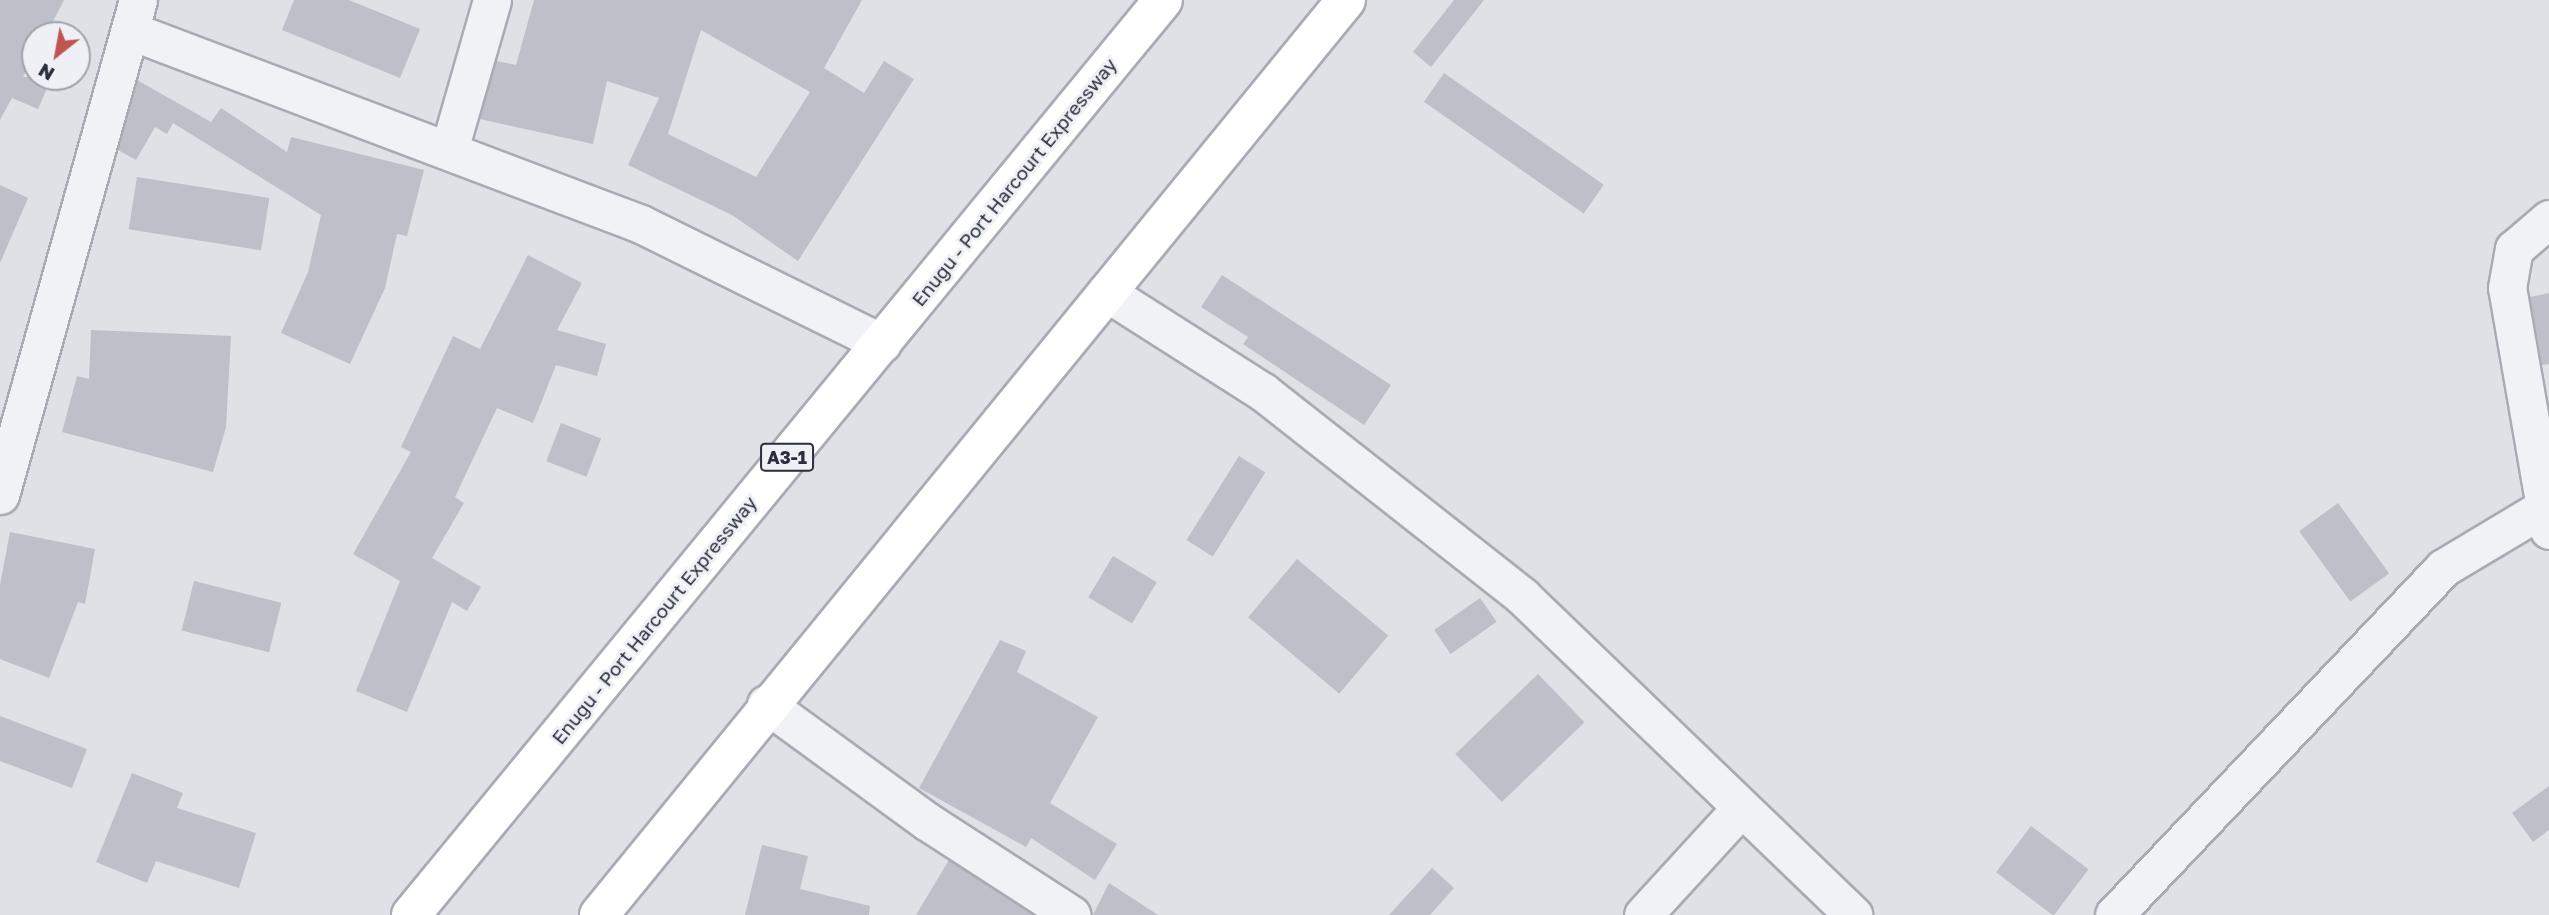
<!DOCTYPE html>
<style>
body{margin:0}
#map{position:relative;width:2549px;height:915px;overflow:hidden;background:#dfe1e7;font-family:"Golos Text",sans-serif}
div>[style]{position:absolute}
.building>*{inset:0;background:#bdbfc9;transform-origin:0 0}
.roads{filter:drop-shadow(2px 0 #a9abb4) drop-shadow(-2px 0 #a9abb4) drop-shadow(0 2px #a9abb4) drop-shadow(0 -2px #a9abb4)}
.street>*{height:37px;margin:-18.5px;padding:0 18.5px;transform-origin:18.5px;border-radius:18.5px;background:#f1f2f6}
.highway>*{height:38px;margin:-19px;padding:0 19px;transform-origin:19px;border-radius:19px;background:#fff}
span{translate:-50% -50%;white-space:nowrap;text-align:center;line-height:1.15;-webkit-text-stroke:6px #eef0f5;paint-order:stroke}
.shield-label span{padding:2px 5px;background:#eef0f5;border:2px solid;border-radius:5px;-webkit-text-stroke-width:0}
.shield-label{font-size:18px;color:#2a2d3c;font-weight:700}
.street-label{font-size:19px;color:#2a2d3c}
.north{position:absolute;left:21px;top:21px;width:70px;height:70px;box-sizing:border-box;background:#eef0f5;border:2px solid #a0a2ab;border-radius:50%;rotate:211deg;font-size:19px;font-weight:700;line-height:28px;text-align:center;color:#2a2d3c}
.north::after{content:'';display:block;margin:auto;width:24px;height:32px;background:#bf5450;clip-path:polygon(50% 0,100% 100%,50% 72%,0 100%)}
</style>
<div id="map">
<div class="building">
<div style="clip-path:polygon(0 0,64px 0,46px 35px,35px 35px,35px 55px,23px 77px,52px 77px,38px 109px,12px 98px,0 120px)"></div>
<div style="clip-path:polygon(294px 0,349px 0,420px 29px,400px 78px,282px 30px)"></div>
<div style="clip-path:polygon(evenodd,534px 0,862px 0,824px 68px,864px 93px,884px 61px,914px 79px,798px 261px,732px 215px,628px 165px,659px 98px,607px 81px,593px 144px,480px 119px,496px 61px,516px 65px,534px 0,701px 30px,810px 92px,756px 177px,668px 134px,701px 30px)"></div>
<div style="clip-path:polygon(1454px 0,1484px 0,1431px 67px,1413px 52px)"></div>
<div style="left:1444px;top:73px;width:195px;height:35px;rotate:35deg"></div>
<div style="clip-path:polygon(137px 80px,211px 122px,221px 108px,287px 152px,291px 137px,424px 170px,407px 236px,397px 234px,385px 288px,350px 364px,281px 333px,308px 272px,321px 215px,173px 123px,167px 134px,155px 127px,136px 160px,118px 150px)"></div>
<div style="left:137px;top:177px;width:134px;height:53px;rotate:9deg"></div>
<div style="clip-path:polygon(0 185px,28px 198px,0 263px)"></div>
<div style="clip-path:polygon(528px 255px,582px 283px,557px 330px,606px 344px,597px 376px,556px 365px,533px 423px,497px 408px,455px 497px,464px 503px,432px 558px,481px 587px,467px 611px,452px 602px,407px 712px,356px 691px,400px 581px,353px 554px,411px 452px,401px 447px,453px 336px,480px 349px)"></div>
<div style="clip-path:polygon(1222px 275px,1391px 385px,1364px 425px,1243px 344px,1248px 337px,1201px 307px)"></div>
<div style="clip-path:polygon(2549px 293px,2549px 364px,2542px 365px,2530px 297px)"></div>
<div style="clip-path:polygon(91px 330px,231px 336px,226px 427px,213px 472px,62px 432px,77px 376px,89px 379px)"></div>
<div style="left:561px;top:423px;width:43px;height:41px;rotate:21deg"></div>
<div style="left:1239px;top:456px;width:31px;height:99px;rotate:32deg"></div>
<div style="left:2338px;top:503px;width:87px;height:48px;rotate:54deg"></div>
<div style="clip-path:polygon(10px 532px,95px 549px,85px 604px,78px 602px,49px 678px,0 659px,0 585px)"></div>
<div style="left:1113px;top:556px;width:51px;height:48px;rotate:31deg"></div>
<div style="left:1297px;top:559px;width:119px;height:76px;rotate:40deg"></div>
<div style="left:194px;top:581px;width:90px;height:51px;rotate:14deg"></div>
<div style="left:1480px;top:598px;width:29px;height:56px;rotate:55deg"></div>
<div style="clip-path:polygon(1000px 640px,1026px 651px,1017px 672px,1098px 717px,1050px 803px,1117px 844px,1095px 880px,1031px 838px,1026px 847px,919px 788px)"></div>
<div style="left:1538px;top:674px;width:67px;height:115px;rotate:46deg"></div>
<div style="clip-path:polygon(0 716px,87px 749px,72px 788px,0 761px)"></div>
<div style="clip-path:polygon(132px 773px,183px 793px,177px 808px,256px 833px,239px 888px,156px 861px,147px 883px,96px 862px)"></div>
<div style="clip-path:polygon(2549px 786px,2549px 830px,2533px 842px,2512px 813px)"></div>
<div style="left:2031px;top:826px;width:72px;height:58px;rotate:37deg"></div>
<div style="clip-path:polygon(762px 845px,808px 856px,800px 889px,870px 906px,869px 915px,745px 915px)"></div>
<div style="clip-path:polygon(949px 860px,1033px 915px,916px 915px)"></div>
<div style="clip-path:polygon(1432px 868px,1454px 888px,1430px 915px,1389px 915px)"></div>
<div style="clip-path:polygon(1109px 883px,1158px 915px,1093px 915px)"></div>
</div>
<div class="roads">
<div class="street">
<div style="left:131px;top:31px;width:545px;rotate:20.73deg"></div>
<div style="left:641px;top:224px;width:269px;rotate:26.3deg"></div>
<div style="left:449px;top:150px;width:156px;rotate:-74deg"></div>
<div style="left:1106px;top:292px;width:186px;rotate:32.5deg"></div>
<div style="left:1263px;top:392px;width:330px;rotate:38.2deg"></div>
<div style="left:1522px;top:596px;width:460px;rotate:43.9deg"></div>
<div style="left:0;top:495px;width:514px;rotate:-74.42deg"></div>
<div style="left:2549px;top:530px;width:246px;rotate:-99.8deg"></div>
<div style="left:2507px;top:288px;width:40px;rotate:-80deg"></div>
<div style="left:2514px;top:249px;width:46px;rotate:-40.6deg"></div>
<div style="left:766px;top:704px;width:200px;rotate:36.1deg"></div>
<div style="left:928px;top:822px;width:171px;rotate:32.9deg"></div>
<div style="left:1643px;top:915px;width:144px;rotate:-47.5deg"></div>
<div style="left:2114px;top:915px;width:478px;rotate:-46.5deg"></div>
<div style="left:2443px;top:568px;width:119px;rotate:-30.9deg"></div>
</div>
<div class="highway">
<div style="left:411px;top:915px;width:1184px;rotate:-50.58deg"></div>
<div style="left:599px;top:915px;width:1181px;rotate:-50.77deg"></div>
</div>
</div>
<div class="shield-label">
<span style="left:787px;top:457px">A3-1</span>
</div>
<div class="street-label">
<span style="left:1014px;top:182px;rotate:-51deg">Enugu - Port Harcourt Expressway</span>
<span style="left:654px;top:620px;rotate:-51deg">Enugu - Port Harcourt Expressway</span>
</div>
<div class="north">N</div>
</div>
